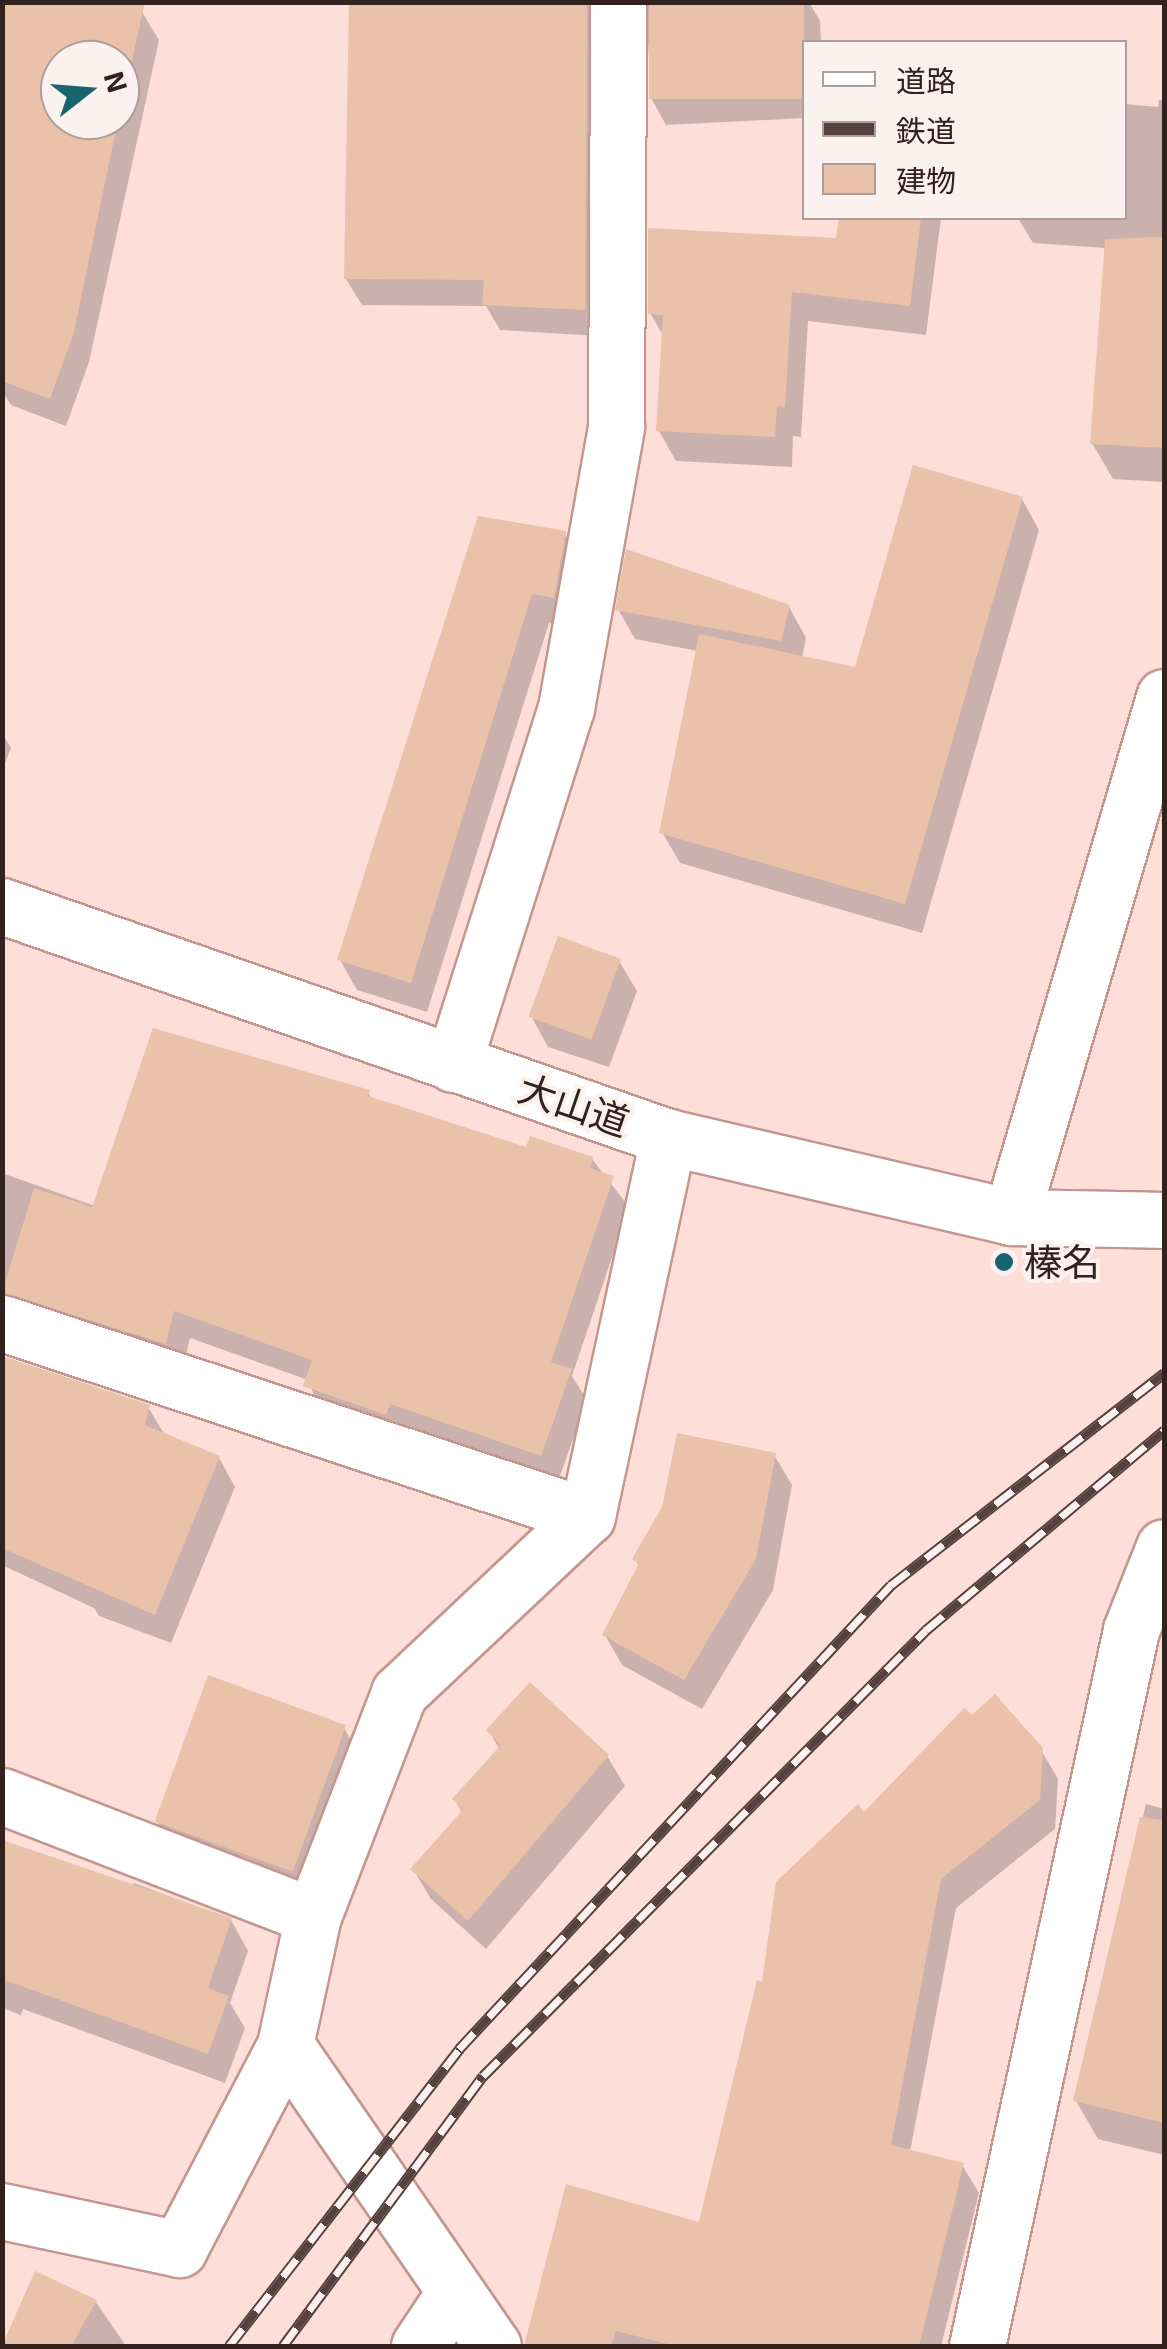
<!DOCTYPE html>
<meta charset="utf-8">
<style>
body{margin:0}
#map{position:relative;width:1167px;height:2349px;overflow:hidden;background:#fdded9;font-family:"Exo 2","Noto Sans JP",sans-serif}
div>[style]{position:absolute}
.shadow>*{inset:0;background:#0003}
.building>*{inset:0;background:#eac1a9;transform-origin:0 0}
.roads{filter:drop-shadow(2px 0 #c4968d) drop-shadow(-2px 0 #c4968d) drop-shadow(0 2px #c4968d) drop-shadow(0 -2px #c4968d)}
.minor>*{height:55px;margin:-27.5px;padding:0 27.5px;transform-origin:27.5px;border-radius:27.5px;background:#fff}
.rail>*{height:11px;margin-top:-5.5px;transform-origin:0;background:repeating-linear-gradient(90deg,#fbf1ef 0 22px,#55413e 0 44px);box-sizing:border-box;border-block:2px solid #55413e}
.dots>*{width:28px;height:28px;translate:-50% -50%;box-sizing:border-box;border:5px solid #fbf1ef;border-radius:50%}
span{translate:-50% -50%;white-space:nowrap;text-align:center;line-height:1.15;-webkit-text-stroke:8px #fbf1ef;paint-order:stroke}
.street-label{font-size:38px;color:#33211e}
.poi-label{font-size:38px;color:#33211e}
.left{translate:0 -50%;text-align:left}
.frame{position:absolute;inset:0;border:5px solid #33211e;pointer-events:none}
.legend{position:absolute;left:802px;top:40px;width:325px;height:180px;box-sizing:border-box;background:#fbf1ef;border:2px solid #ab9e9b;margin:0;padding:12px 18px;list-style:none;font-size:30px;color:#33211e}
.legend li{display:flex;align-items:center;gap:20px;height:50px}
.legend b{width:50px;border:2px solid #ab9e9b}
.north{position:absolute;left:40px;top:40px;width:100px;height:100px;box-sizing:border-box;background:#fbf1ef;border:2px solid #ab9e9b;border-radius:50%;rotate:73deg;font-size:28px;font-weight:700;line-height:40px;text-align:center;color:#33211e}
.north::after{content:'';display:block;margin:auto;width:35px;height:45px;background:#1a6470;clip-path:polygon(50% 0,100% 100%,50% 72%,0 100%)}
</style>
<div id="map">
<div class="shadow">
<div style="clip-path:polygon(350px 2px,616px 2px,599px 336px,500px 330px,486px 306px,362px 305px,346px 279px)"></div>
<div style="clip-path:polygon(646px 2px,809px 2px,820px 21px,821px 42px,804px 42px,804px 118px,666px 125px,651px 98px)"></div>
<div style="clip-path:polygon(evenodd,142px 12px,159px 40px,89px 362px,66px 426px,11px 405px,2px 391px,2px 36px,142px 12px,60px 60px,120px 60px,120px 120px,60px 120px,60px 60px)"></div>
<div style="clip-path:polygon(1159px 100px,1164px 100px,1164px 482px,1113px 479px,1092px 443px,1106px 248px,1033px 243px,1018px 218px,1124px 218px,1124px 104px,1158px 107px)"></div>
<div style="clip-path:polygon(841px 218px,941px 218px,926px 335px,808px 321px,801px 437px,793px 436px,792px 467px,676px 461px,659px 431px,664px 337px,650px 313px,839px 241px)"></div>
<div style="clip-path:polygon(1022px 499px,1039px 530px,922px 933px,680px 863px,662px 832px,698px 651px,635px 639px,618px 609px,789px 607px,806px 638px,802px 658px,856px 669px)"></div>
<div style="clip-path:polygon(480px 518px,564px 533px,582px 564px,570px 627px,549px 623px,427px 1012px,357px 990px,340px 960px)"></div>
<div style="clip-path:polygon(2px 733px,11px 748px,2px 770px)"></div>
<div style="clip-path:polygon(619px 961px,637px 991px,609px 1067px,548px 1047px,531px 1016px)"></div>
<div style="clip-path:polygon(368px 1092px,373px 1101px,527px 1150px,592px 1159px,629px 1207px,572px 1376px,587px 1400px,557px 1484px,322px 1415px,308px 1380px,190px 1338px,182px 1372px,2px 1328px,2px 1173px,95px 1206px)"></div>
<div style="clip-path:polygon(2px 1359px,148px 1407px,166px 1437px,219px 1458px,235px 1487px,171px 1643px,99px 1616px,94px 1608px,2px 1565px)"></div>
<div style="clip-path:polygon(774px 1455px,792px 1485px,773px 1590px,702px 1709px,622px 1665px,605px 1635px,640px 1567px,635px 1559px)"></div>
<div style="clip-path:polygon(344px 1728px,361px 1758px,310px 1903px,174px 1851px,157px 1821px)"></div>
<div style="clip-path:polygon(489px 1731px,607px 1756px,625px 1786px,486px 1949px,431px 1899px,413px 1869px,463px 1814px,455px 1800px,500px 1750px)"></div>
<div style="clip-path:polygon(1041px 1750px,1058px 1779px,1055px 1829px,956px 1908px,910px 2152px,962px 2165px,979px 2193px,941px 2346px,527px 2346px,567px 2187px,701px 2225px,764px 1985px,864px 1815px)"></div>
<div style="clip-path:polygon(1146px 1804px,1164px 1809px,1164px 2155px,1098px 2139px,1076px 2101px)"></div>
<div style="clip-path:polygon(2px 1846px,131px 1890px,134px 1883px,231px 1920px,248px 1951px,230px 2003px,245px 2028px,225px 2083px,23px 2009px,21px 2015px,2px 2008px)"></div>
<div style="clip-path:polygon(36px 2274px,96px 2302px,126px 2346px,4px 2346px)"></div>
</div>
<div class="building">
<div style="clip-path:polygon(2px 2px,145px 2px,120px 113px,120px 60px,60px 60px,60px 120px,118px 120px,74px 332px,50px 399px,2px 381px)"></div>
<div style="clip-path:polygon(349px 2px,587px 2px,585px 310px,482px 305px,484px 280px,344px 279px)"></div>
<div style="left:649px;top:2px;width:155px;height:97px"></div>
<div style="clip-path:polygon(839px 218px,921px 218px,910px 306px,792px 292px,785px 407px,777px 406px,775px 437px,656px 431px,663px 315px,648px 314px,648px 228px,836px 238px)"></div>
<div style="clip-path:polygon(1164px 237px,1164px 448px,1090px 444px,1105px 239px)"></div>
<div style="clip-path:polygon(913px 465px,1023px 497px,905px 904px,659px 833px,699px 634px,855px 667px)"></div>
<div style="clip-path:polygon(478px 516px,566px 531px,554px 598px,532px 594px,411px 983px,337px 960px)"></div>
<div style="clip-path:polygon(626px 549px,790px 605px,781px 641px,615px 610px)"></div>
<div style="left:558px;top:936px;width:67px;height:86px;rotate:20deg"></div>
<div style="clip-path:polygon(153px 1028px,370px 1090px,368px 1096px,526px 1147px,530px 1136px,593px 1157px,590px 1168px,614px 1176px,551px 1362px,572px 1369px,541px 1456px,390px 1404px,386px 1415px,303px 1386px,312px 1360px,174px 1311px,166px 1344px,2px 1293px,34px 1188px,92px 1207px)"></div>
<div style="clip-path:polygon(2px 1356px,150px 1405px,145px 1425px,220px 1456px,155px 1615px,2px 1548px)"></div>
<div style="clip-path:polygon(677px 1433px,776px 1453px,756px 1559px,684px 1680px,602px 1635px,639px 1563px,632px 1559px,662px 1507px)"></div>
<div style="left:208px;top:1675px;width:147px;height:156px;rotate:20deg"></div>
<div style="clip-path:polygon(530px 1682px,609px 1755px,468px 1921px,410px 1869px,463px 1810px,452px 1799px,501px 1745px,486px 1730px)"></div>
<div style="clip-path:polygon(995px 1694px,1043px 1748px,1040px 1800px,941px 1879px,891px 2145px,964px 2163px,919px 2346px,676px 2346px,616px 2331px,611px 2346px,524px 2346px,566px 2184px,699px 2222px,757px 1980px,762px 1982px,776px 1882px,858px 1804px,864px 1812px,964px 1708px,972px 1715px)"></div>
<div style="clip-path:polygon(1140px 1817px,1164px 1820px,1164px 2123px,1073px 2101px)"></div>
<div style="clip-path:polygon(2px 1840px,232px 1918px,208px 1988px,229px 1996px,208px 2054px,2px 1979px)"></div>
<div style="clip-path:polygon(35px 2271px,97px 2300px,71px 2346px,2px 2346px)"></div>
</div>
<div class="roads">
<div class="minor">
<div style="left:2px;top:906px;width:705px;rotate:19.13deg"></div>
<div style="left:668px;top:1137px;width:352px;rotate:13.1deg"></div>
<div style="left:1011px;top:1217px;width:153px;rotate:1.1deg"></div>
<div style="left:453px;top:1064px;width:374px;rotate:-72.4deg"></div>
<div style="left:566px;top:708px;width:286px;rotate:-79.9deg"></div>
<div style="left:616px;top:426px;width:424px;rotate:-89.7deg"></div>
<div style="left:1011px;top:1217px;width:542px;rotate:-73.6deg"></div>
<div style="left:2px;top:1323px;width:616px;rotate:18.26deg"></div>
<div style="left:2px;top:1796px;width:333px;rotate:21.1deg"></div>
<div style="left:2px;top:2211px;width:181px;rotate:12.1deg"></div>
<div style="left:179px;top:2249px;width:230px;rotate:-62.5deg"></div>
<div style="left:419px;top:2346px;width:61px;rotate:-56.3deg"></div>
<div style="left:493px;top:2346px;width:366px;rotate:-124.6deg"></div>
<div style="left:285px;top:2045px;width:132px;rotate:-77.8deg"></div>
<div style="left:313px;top:1916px;width:239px;rotate:-68.9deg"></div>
<div style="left:399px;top:1693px;width:258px;rotate:-43.3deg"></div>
<div style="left:587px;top:1516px;width:388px;rotate:-77.9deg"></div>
<div style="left:977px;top:2346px;width:732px;rotate:-77.86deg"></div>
<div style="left:1131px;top:1630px;width:89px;rotate:-68.3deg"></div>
</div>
</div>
<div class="rail">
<div style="left:229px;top:2346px;width:376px;rotate:-52.2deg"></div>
<div style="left:459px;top:2049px;width:634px;rotate:-47.05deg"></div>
<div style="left:891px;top:1585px;width:346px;rotate:-37.8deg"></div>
<div style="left:283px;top:2346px;width:336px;rotate:-53.5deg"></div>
<div style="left:483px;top:2076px;width:629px;rotate:-45.19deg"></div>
<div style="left:926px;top:1630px;width:311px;rotate:-40deg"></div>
</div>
<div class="dots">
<div style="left:1004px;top:1262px;background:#1a6470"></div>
</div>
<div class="street-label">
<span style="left:574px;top:1105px;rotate:19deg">大山道</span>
</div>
<div class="poi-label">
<span class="left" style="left:1024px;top:1262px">榛名</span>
</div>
<div class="frame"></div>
<ul class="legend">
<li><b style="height:12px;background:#fff"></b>道路</li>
<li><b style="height:12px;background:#55413e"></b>鉄道</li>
<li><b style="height:28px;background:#eac1a9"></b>建物</li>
</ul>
<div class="north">N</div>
</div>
